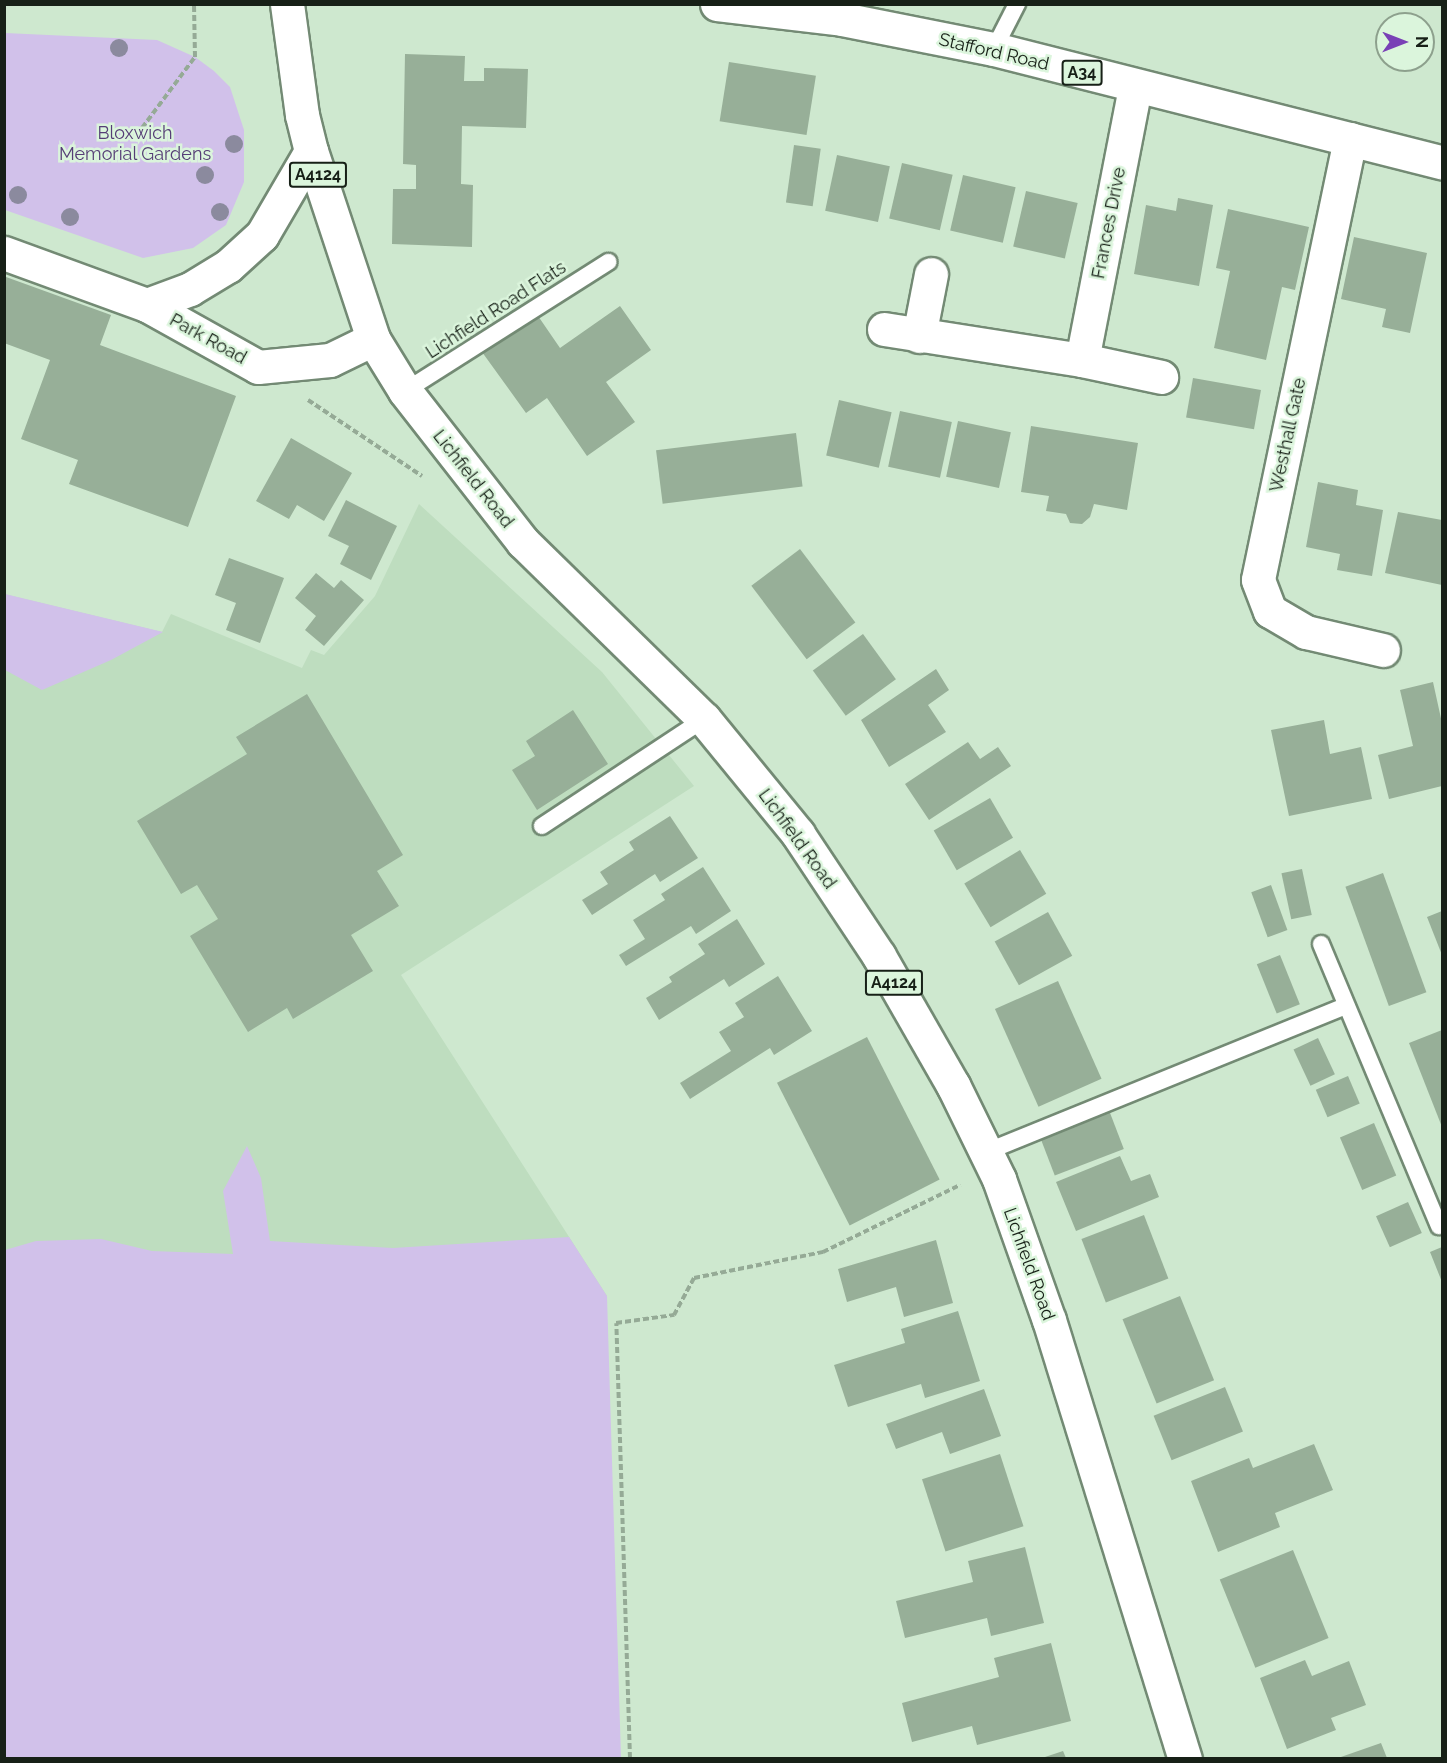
<!DOCTYPE html>
<style>
body{margin:0}
#map{position:relative;width:1447px;height:1763px;overflow:hidden;background:#cee8cf;font-family:Raleway,sans-serif}
div>[style]{position:absolute}
.built>*{inset:0;background:#beddbf}
.green>*{inset:0;background:#d1c1ea}
.building>*{inset:0;background:#97af98;transform-origin:0 0}
.path>*{height:4px;margin-top:-2px;transform-origin:0;background:repeating-linear-gradient(90deg,#95aa96 0 6px,transparent 0 9px)}
.roads{filter:drop-shadow(2px 0 #738a74) drop-shadow(-2px 0 #738a74) drop-shadow(0 2px #738a74) drop-shadow(0 -2px #738a74)}
.lane>*{height:16px;margin:-8px;padding:0 8px;transform-origin:8px;border-radius:8px;background:#fff}
.street>*{height:33px;margin:-16.5px;padding:0 16.5px;transform-origin:16.5px;border-radius:16.5px;background:#fff}
.primary>*{height:33px;margin:-16.5px;padding:0 16.5px;transform-origin:16.5px;border-radius:16.5px;background:#fff}
.highway>*{height:33px;margin:-16.5px;padding:0 16.5px;transform-origin:16.5px;border-radius:16.5px;background:#fff}
.trees>*{width:18px;height:18px;margin:-9px;border-radius:50%;background:#8b8a9e}
span{translate:-50% -50%;white-space:nowrap;text-align:center;line-height:1.15;-webkit-text-stroke:5px #dbf5dc;paint-order:stroke}
.shield-label span{padding:2px 4px;background:#dbf5dc;border:2px solid;border-radius:4px;-webkit-text-stroke-width:0}
.shield-label{font-size:16px;color:#172017;font-weight:700}
.street-label{font-size:18px;color:#172017}
.park-label{font-size:18px;color:#553d76}
.frame{position:absolute;inset:0;border:6px solid #172017;pointer-events:none}
.north{position:absolute;left:1375px;top:12px;width:60px;height:60px;box-sizing:border-box;background:#dbf5dc;border:2px solid #8da08d;border-radius:50%;rotate:90deg;font-size:16px;font-weight:700;line-height:24px;text-align:center;color:#172017}
.north::after{content:'';display:block;margin:auto;width:21px;height:27px;background:#7940b6;clip-path:polygon(50% 0,100% 100%,50% 72%,0 100%)}
</style>
<div id="map">
<div class="built">
<div style="clip-path:polygon(419px 504px,602px 672px,694px 786px,401px 975px,607px 1296px,5px 1303px,4px 594px,162px 632px,171px 614px,302px 668px,311px 650px,324px 655px,375px 596px)"></div>
</div>
<div class="green">
<div style="clip-path:polygon(5px 33px,157px 40px,195px 57px,214px 71px,230px 87px,244px 130px,244px 182px,226px 225px,193px 248px,143px 258px,5px 210px)"></div>
<div style="clip-path:polygon(5px 594px,163px 632px,111px 660px,42px 690px,5px 670px)"></div>
<div style="clip-path:polygon(247px 1146px,261px 1178px,270px 1241px,393px 1248px,569px 1237px,607px 1296px,621px 1758px,5px 1758px,5px 1250px,36px 1241px,101px 1239px,152px 1251px,233px 1254px,223px 1191px)"></div>
</div>
<div class="building">
<div style="clip-path:polygon(405px 54px,465px 56px,464px 81px,484px 81px,484px 68px,528px 69px,526px 128px,462px 126px,461px 184px,473px 185px,472px 247px,392px 244px,393px 189px,416px 189px,416px 165px,403px 164px)"></div>
<div style="left:729px;top:62px;width:88px;height:60px;rotate:9deg"></div>
<div style="left:794px;top:145px;width:27px;height:58px;rotate:8deg"></div>
<div style="left:837px;top:155px;width:54px;height:57px;rotate:12deg"></div>
<div style="left:902px;top:163px;width:52px;height:57px;rotate:13deg"></div>
<div style="left:963px;top:175px;width:54px;height:57px;rotate:13deg"></div>
<div style="left:1026px;top:191px;width:53px;height:57px;rotate:13deg"></div>
<div style="clip-path:polygon(1178px 198px,1213px 205px,1199px 286px,1134px 274px,1146px 205px,1176px 211px)"></div>
<div style="clip-path:polygon(1228px 209px,1309px 227px,1295px 290px,1282px 287px,1266px 360px,1214px 348px,1230px 271px,1216px 268px)"></div>
<div style="clip-path:polygon(1354px 237px,1427px 253px,1410px 333px,1382px 327px,1386px 309px,1341px 299px)"></div>
<div style="clip-path:polygon(6px 277px,111px 315px,100px 345px,236px 396px,188px 527px,69px 484px,78px 460px,21px 439px,50px 360px,4px 343px)"></div>
<div style="clip-path:polygon(620px 306px,651px 350px,606px 382px,635px 422px,587px 456px,547px 398px,526px 413px,482px 352px,536px 313px,560px 348px)"></div>
<div style="left:1193px;top:378px;width:69px;height:40px;rotate:10deg"></div>
<div style="left:839px;top:400px;width:54px;height:57px;rotate:13deg"></div>
<div style="left:900px;top:411px;width:53px;height:57px;rotate:12deg"></div>
<div style="left:958px;top:421px;width:54px;height:57px;rotate:12deg"></div>
<div style="clip-path:polygon(1031px 426px,1138px 443px,1127px 510px,1094px 504px,1090px 517px,1082px 524px,1070px 523px,1066px 514px,1046px 511px,1049px 496px,1021px 492px)"></div>
<div style="left:796px;top:433px;width:54px;height:141px;rotate:83deg"></div>
<div style="clip-path:polygon(291px 438px,352px 473px,324px 521px,297px 505px,289px 519px,256px 501px)"></div>
<div style="clip-path:polygon(1318px 482px,1358px 490px,1356px 505px,1383px 510px,1372px 576px,1337px 570px,1340px 554px,1306px 547px)"></div>
<div style="clip-path:polygon(346px 500px,397px 526px,371px 580px,340px 564px,349px 546px,328px 536px)"></div>
<div style="clip-path:polygon(1398px 512px,1442px 520px,1442px 585px,1385px 573px)"></div>
<div style="left:800px;top:549px;width:92px;height:61px;rotate:53deg"></div>
<div style="clip-path:polygon(229px 558px,284px 578px,260px 643px,226px 630px,236px 603px,215px 595px)"></div>
<div style="clip-path:polygon(316px 573px,334px 588px,341px 580px,364px 600px,324px 646px,305px 630px,316px 616px,295px 598px)"></div>
<div style="left:863px;top:634px;width:56px;height:62px;rotate:54deg"></div>
<div style="clip-path:polygon(936px 669px,949px 690px,928px 705px,946px 732px,889px 767px,861px 720px)"></div>
<div style="clip-path:polygon(1433px 682px,1442px 723px,1442px 786px,1389px 799px,1378px 755px,1413px 746px,1400px 690px)"></div>
<div style="clip-path:polygon(307px 694px,403px 855px,377px 871px,399px 906px,351px 935px,373px 971px,293px 1019px,287px 1008px,248px 1032px,190px 936px,218px 919px,197px 885px,181px 894px,137px 821px,247px 754px,236px 737px)"></div>
<div style="clip-path:polygon(573px 710px,608px 764px,537px 810px,512px 770px,535px 756px,526px 741px)"></div>
<div style="clip-path:polygon(1324px 720px,1330px 754px,1361px 747px,1372px 799px,1289px 816px,1271px 730px)"></div>
<div style="clip-path:polygon(968px 742px,980px 759px,998px 747px,1011px 766px,929px 820px,905px 784px)"></div>
<div style="left:990px;top:798px;width:46px;height:65px;rotate:60deg"></div>
<div style="clip-path:polygon(670px 816px,698px 858px,660px 882px,655px 874px,592px 915px,582px 900px,608px 884px,600px 872px,634px 850px,629px 842px)"></div>
<div style="left:1020px;top:850px;width:51px;height:65px;rotate:59deg"></div>
<div style="clip-path:polygon(703px 867px,731px 911px,696px 934px,691px 926px,626px 966px,619px 955px,645px 939px,633px 920px,665px 900px,661px 894px)"></div>
<div style="left:1302px;top:869px;width:47px;height:21px;rotate:78deg"></div>
<div style="left:1383px;top:873px;width:127px;height:40px;rotate:70deg"></div>
<div style="left:1271px;top:885px;width:48px;height:21px;rotate:70deg"></div>
<div style="clip-path:polygon(1442px 911px,1442px 955px,1427px 917px)"></div>
<div style="left:1048px;top:912px;width:50px;height:61px;rotate:61deg"></div>
<div style="clip-path:polygon(737px 919px,765px 964px,729px 987px,724px 979px,659px 1020px,646px 998px,672px 982px,669px 977px,705px 954px,698px 944px)"></div>
<div style="left:1280px;top:955px;width:53px;height:25px;rotate:68deg"></div>
<div style="clip-path:polygon(778px 976px,812px 1031px,774px 1055px,770px 1048px,690px 1099px,680px 1083px,731px 1051px,719px 1032px,744px 1017px,735px 1003px)"></div>
<div style="left:1058px;top:981px;width:107px;height:69px;rotate:66deg"></div>
<div style="clip-path:polygon(1442px 1030px,1442px 1127px,1409px 1043px)"></div>
<div style="left:867px;top:1037px;width:160px;height:101px;rotate:63deg"></div>
<div style="left:1318px;top:1038px;width:40px;height:27px;rotate:65deg"></div>
<div style="left:1348px;top:1076px;width:30px;height:35px;rotate:67deg"></div>
<div style="left:1107px;top:1105px;width:47px;height:74px;rotate:69deg"></div>
<div style="left:1374px;top:1123px;width:57px;height:37px;rotate:67deg"></div>
<div style="clip-path:polygon(1120px 1156px,1131px 1181px,1150px 1174px,1159px 1197px,1076px 1231px,1056px 1182px)"></div>
<div style="left:1408px;top:1202px;width:34px;height:35px;rotate:66deg"></div>
<div style="left:1144px;top:1215px;width:68px;height:67px;rotate:69deg"></div>
<div style="clip-path:polygon(936px 1240px,953px 1303px,904px 1317px,896px 1287px,847px 1302px,838px 1269px)"></div>
<div style="clip-path:polygon(1442px 1247px,1442px 1282px,1430px 1252px)"></div>
<div style="left:1180px;top:1296px;width:91px;height:62px;rotate:68deg"></div>
<div style="clip-path:polygon(958px 1311px,980px 1381px,925px 1398px,921px 1384px,848px 1407px,834px 1365px,905px 1343px,901px 1329px)"></div>
<div style="left:1225px;top:1387px;width:48px;height:77px;rotate:68deg"></div>
<div style="clip-path:polygon(984px 1389px,1001px 1436px,950px 1454px,942px 1432px,896px 1449px,886px 1424px)"></div>
<div style="clip-path:polygon(1314px 1444px,1333px 1490px,1275px 1513px,1280px 1527px,1218px 1552px,1191px 1481px,1249px 1458px,1253px 1468px)"></div>
<div style="left:1000px;top:1454px;width:76px;height:82px;rotate:72deg"></div>
<div style="clip-path:polygon(1025px 1547px,1044px 1623px,991px 1636px,987px 1618px,905px 1638px,896px 1601px,973px 1582px,968px 1561px)"></div>
<div style="left:1293px;top:1550px;width:95px;height:79px;rotate:68deg"></div>
<div style="clip-path:polygon(1051px 1643px,1071px 1721px,977px 1745px,972px 1726px,912px 1742px,902px 1703px,999px 1677px,994px 1658px)"></div>
<div style="clip-path:polygon(1305px 1660px,1312px 1676px,1349px 1661px,1366px 1705px,1331px 1718px,1336px 1730px,1287px 1749px,1260px 1678px)"></div>
<div style="clip-path:polygon(1381px 1743px,1387px 1758px,1338px 1758px)"></div>
<div style="clip-path:polygon(1063px 1751px,1066px 1758px,1042px 1758px)"></div>
</div>
<div class="path">
<div style="left:142px;top:128px;width:89px;rotate:-53.3deg"></div>
<div style="left:195px;top:57px;width:53px;rotate:-91.1deg"></div>
<div style="left:308px;top:400px;width:137px;rotate:33.7deg"></div>
<div style="left:630px;top:1758px;width:435px;rotate:-91.8deg"></div>
<div style="left:616px;top:1323px;width:59px;rotate:-7.9deg"></div>
<div style="left:674px;top:1315px;width:42px;rotate:-61.6deg"></div>
<div style="left:694px;top:1278px;width:132px;rotate:-11.4deg"></div>
<div style="left:823px;top:1252px;width:153px;rotate:-26.1deg"></div>
</div>
<div class="roads">
<div class="lane">
<div style="left:994px;top:49px;width:51px;rotate:-62.9deg"></div>
<div style="left:405px;top:391px;width:241px;rotate:-32.4deg"></div>
<div style="left:542px;top:826px;width:194px;rotate:-33.4deg"></div>
<div style="left:1321px;top:944px;width:306px;rotate:67.3deg"></div>
<div style="left:986px;top:1152px;width:388px;rotate:-22.1deg"></div>
</div>
<div class="street">
<div style="left:1350px;top:139px;width:450px;rotate:101.8deg"></div>
<div style="left:1258px;top:580px;width:33px;rotate:69deg"></div>
<div style="left:1270px;top:611px;width:42px;rotate:30.3deg"></div>
<div style="left:1306px;top:632px;width:79px;rotate:13.2deg"></div>
<div style="left:4px;top:253px;width:152px;rotate:20deg"></div>
<div style="left:147px;top:305px;width:127px;rotate:29.2deg"></div>
<div style="left:258px;top:367px;width:72px;rotate:-5.6deg"></div>
<div style="left:330px;top:360px;width:48px;rotate:-26deg"></div>
<div style="left:147px;top:305px;width:46px;rotate:-20.4deg"></div>
<div style="left:190px;top:289px;width:44px;rotate:-31.2deg"></div>
<div style="left:228px;top:266px;width:46px;rotate:-42.4deg"></div>
<div style="left:262px;top:235px;width:97px;rotate:-59.7deg"></div>
<div style="left:884px;top:329px;width:200px;rotate:8.9deg"></div>
<div style="left:1082px;top:360px;width:81px;rotate:12.1deg"></div>
<div style="left:919px;top:336px;width:63px;rotate:-79deg"></div>
<div style="left:1082px;top:360px;width:278px;rotate:-79deg"></div>
</div>
<div class="primary">
<div style="left:287px;top:4px;width:112px;rotate:82.3deg"></div>
<div style="left:302px;top:115px;width:37px;rotate:76deg"></div>
<div style="left:311px;top:151px;width:198px;rotate:71.7deg"></div>
<div style="left:373px;top:339px;width:61px;rotate:58.4deg"></div>
<div style="left:405px;top:391px;width:192px;rotate:52deg"></div>
<div style="left:523px;top:542px;width:253px;rotate:44.4deg"></div>
<div style="left:704px;top:719px;width:149px;rotate:50.7deg"></div>
<div style="left:798px;top:834px;width:146px;rotate:56.4deg"></div>
<div style="left:879px;top:956px;width:149px;rotate:60.2deg"></div>
<div style="left:953px;top:1085px;width:105px;rotate:63.9deg"></div>
<div style="left:999px;top:1179px;width:150px;rotate:70.5deg"></div>
<div style="left:1049px;top:1320px;width:459px;rotate:72.8deg"></div>
</div>
<div class="highway">
<div style="left:717px;top:4px;width:126px;rotate:6.8deg"></div>
<div style="left:842px;top:19px;width:155px;rotate:11.2deg"></div>
<div style="left:994px;top:49px;width:462px;rotate:14.2deg"></div>
</div>
</div>
<div class="trees">
<div style="left:119px;top:48px"></div>
<div style="left:234px;top:144px"></div>
<div style="left:205px;top:175px"></div>
<div style="left:18px;top:195px"></div>
<div style="left:220px;top:212px"></div>
<div style="left:70px;top:217px"></div>
</div>
<div class="shield-label">
<span style="left:1082px;top:73px">A34</span>
<span style="left:318px;top:175px">A4124</span>
<span style="left:894px;top:983px">A4124</span>
</div>
<div class="street-label">
<span style="left:994px;top:52px;rotate:13deg">Stafford Road</span>
<span style="left:1109px;top:223px;rotate:-79deg">Frances Drive</span>
<span style="left:496px;top:310px;rotate:-33deg">Lichfield Road Flats</span>
<span style="left:208px;top:339px;rotate:29deg">Park Road</span>
<span style="left:1288px;top:435px;rotate:-78deg">Westhall Gate</span>
<span style="left:473px;top:479px;rotate:52deg">Lichfield Road</span>
<span style="left:797px;top:839px;rotate:54deg">Lichfield Road</span>
<span style="left:1029px;top:1264px;rotate:70deg">Lichfield Road</span>
</div>
<div class="park-label">
<span style="left:135px;top:144px">Bloxwich<br>Memorial Gardens</span>
</div>
<div class="frame"></div>
<div class="north">N</div>
</div>
